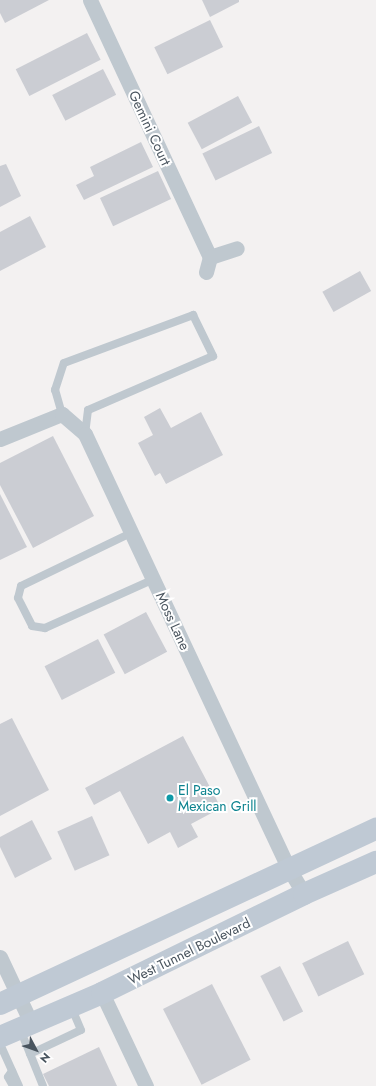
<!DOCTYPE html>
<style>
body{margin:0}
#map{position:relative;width:376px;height:1086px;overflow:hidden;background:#f3f1f1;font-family:Jost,sans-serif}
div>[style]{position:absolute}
.building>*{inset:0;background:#cbcdd3;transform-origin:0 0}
.service>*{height:8px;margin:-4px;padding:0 4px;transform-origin:4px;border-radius:4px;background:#bfc8cf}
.minor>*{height:15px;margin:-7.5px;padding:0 7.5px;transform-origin:7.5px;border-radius:7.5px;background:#bfc8cf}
.secondary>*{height:22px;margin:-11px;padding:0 11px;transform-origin:11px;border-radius:11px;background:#bfc9d4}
.dots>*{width:11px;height:11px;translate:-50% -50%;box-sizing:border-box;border:2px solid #fff;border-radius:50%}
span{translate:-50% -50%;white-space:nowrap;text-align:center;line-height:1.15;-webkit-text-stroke:4px #fff;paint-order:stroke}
.street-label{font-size:14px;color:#49545e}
.culture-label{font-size:14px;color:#0d838f}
.left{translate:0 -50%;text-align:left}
.north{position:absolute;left:16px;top:1030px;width:40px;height:40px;-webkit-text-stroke:3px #fff;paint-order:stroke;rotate:131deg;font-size:11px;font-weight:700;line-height:16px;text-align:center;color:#49545e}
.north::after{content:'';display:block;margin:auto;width:14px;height:18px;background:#49545e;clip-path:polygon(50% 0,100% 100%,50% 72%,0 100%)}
</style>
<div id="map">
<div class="building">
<div style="clip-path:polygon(0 0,49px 0,5px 23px,0 13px)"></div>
<div style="clip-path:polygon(202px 0,239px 0,239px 2px,210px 17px)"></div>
<div style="left:210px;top:20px;width:30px;height:62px;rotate:64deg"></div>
<div style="left:87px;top:33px;width:30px;height:80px;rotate:63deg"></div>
<div style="left:103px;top:69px;width:29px;height:57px;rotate:63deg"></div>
<div style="left:238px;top:96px;width:30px;height:57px;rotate:62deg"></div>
<div style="left:259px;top:126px;width:30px;height:63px;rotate:64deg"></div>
<div style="clip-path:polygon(141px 142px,153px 167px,84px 200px,76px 185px,94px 176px,90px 167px)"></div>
<div style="clip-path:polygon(6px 164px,21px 196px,0 207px,0 166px)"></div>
<div style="left:158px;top:171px;width:31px;height:64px;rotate:65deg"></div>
<div style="clip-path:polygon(30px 216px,46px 247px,0 271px,0 232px)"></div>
<div style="left:360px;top:271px;width:23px;height:43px;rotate:61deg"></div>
<div style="clip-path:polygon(160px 408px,171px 428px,201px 412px,223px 455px,166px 484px,160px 473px,155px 476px,138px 443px,153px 435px,144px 417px)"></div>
<div style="clip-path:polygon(53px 436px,94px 516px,33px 548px,0 485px,0 463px)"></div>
<div style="clip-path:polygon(0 494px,27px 547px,0 560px)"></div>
<div style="left:146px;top:612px;width:45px;height:48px;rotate:62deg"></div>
<div style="left:98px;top:639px;width:38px;height:60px;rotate:63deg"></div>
<div style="clip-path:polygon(12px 718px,49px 790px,0 816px,0 724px)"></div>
<div style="clip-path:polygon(183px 736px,221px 808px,191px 824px,198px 837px,178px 848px,170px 832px,148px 844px,120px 791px,94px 805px,85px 788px)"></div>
<div style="left:92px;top:816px;width:43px;height:38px;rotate:66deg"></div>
<div style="clip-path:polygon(32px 820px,52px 859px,15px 878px,0 847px,0 837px)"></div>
<div style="left:348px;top:941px;width:37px;height:51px;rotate:64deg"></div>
<div style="left:280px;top:966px;width:51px;height:22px;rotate:63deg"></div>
<div style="left:212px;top:984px;width:85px;height:55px;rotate:63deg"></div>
<div style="clip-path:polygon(99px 1047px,117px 1086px,49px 1086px,43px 1074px)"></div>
</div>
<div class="service">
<div style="left:62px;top:414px;width:25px;rotate:-106deg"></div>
<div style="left:55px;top:390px;width:28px;rotate:-72deg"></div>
<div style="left:64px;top:363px;width:138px;rotate:-20.4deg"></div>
<div style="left:193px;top:315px;width:46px;rotate:64deg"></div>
<div style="left:213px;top:356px;width:136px;rotate:156.6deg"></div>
<div style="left:88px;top:410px;width:24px;rotate:97deg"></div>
<div style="left:133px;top:532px;width:124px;rotate:154.3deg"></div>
<div style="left:21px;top:586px;width:12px;rotate:104deg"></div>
<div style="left:18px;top:598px;width:31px;rotate:63deg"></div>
<div style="left:32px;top:626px;width:13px;rotate:9deg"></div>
<div style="left:45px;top:628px;width:120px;rotate:-24.2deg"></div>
<div style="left:20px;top:1029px;width:61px;rotate:68deg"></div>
<div style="left:0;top:1044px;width:46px;rotate:65.7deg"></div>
<div style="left:30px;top:1054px;width:56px;rotate:-25.2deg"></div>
<div style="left:81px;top:1030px;width:25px;rotate:-113deg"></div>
<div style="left:12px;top:1071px;width:7px;rotate:124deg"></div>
<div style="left:8px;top:1077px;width:10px;rotate:61deg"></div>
</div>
<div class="minor">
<div style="left:90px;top:0;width:284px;rotate:65deg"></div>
<div style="left:206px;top:272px;width:16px;rotate:-75deg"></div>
<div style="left:210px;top:257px;width:28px;rotate:-18deg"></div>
<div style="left:0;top:439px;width:67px;rotate:-22deg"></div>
<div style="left:62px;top:414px;width:30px;rotate:41deg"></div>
<div style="left:85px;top:434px;width:480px;rotate:64.9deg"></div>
<div style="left:289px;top:869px;width:29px;rotate:59deg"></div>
<div style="left:0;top:957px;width:73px;rotate:64.8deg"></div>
<div style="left:102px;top:993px;width:103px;rotate:64.7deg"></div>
</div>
<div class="secondary">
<div style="left:0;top:1004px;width:415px;rotate:-25deg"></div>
<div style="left:0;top:1037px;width:111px;rotate:-23.3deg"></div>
<div style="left:102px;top:993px;width:225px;rotate:-26.1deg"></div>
<div style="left:304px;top:894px;width:79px;rotate:-24deg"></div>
</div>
<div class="dots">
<div style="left:170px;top:798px;background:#0f9aa8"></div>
</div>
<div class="street-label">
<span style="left:150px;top:128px;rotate:65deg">Gemini Court</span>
<span style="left:173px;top:621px;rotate:65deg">Moss Lane</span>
<span style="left:189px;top:951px;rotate:-26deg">West Tunnel Boulevard</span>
</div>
<div class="culture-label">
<span class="left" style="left:178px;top:798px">El Paso<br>Mexican Grill</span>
</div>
<div class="north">N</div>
</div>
